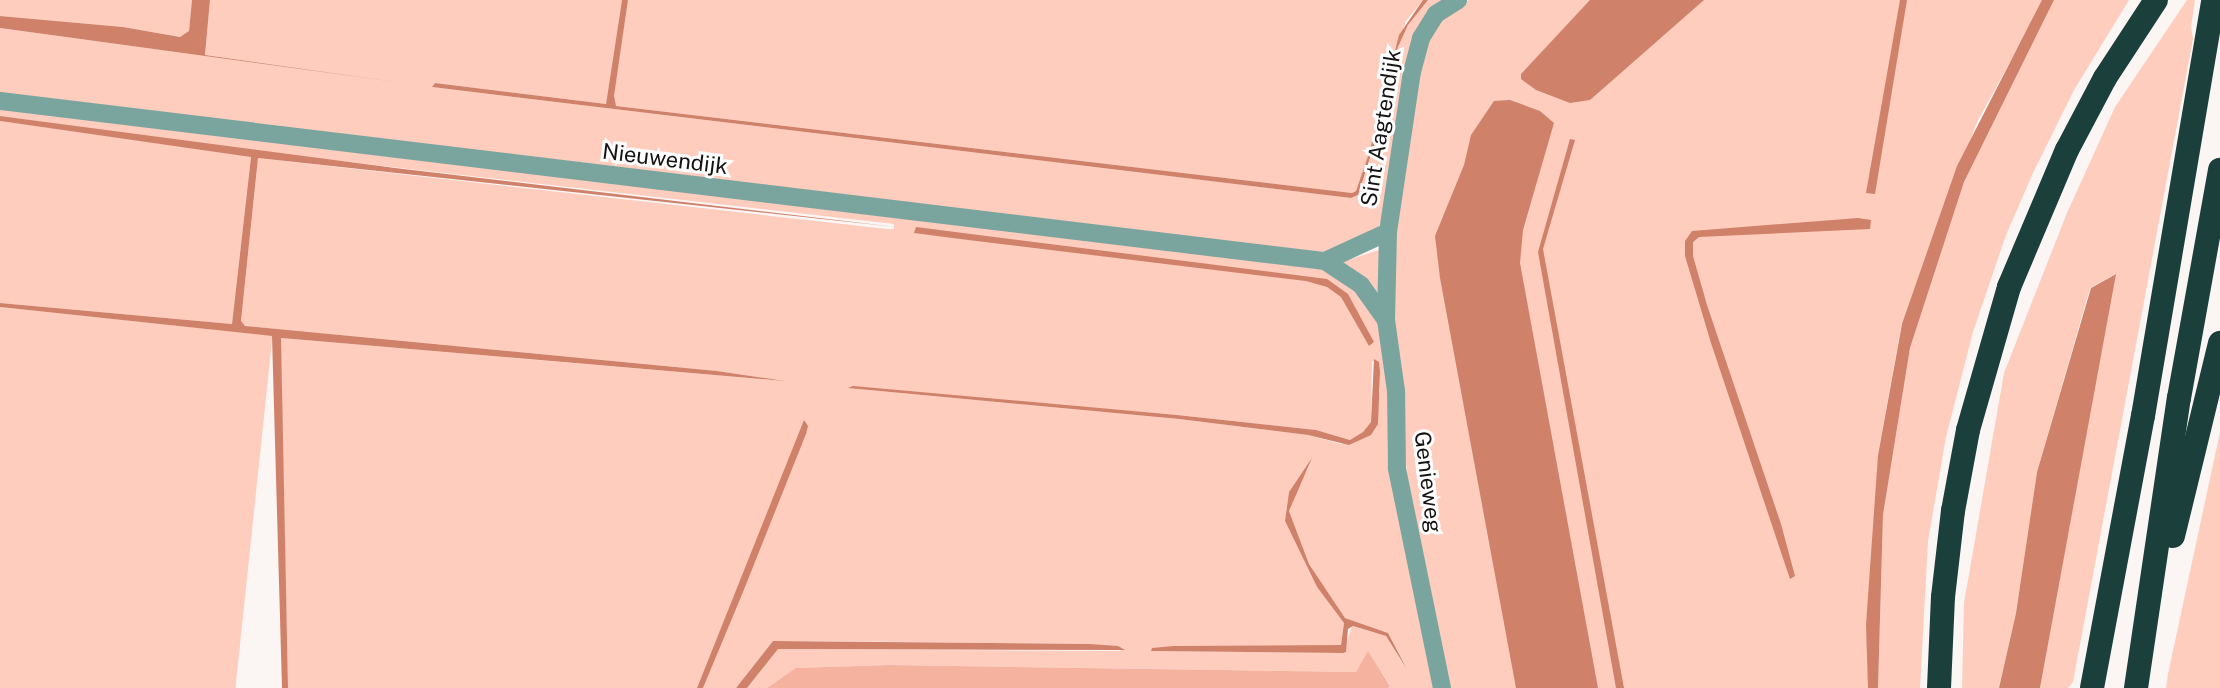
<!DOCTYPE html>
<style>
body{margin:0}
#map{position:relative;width:2220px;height:688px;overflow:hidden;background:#fbf5f4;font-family:"Public Sans",sans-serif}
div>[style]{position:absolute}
.green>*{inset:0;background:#fecdbe;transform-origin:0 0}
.forest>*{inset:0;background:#f5b29e}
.water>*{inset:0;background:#d08169}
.street>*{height:18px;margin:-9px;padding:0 9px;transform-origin:9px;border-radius:9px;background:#7aa59f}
.highway>*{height:24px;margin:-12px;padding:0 12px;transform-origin:12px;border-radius:12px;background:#1b3f3b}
span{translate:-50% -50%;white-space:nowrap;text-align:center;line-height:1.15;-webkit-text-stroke:6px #fff;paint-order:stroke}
.street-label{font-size:22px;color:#151313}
</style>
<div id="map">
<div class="green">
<div style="clip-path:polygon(0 0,192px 0,189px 32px,180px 37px,123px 27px,0 16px)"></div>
<div style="clip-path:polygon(210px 0,622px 0,606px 104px,435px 83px,432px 87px,1351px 198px,1358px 195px,1381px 124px,1398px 47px,1408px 25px,1428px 0,1447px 0,1431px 11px,1383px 218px,1376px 232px,1335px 251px,1312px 253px,0 97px,0 28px,403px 83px,205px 55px)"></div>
<div style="clip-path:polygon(628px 0,1423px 0,1406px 21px,1391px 62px,1369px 153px,1356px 191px,1352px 193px,616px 106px,613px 100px)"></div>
<div style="clip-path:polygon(1469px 0,2044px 0,1977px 122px,1901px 327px,1878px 454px,1869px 688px,1449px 688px,1409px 496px,1390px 278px,1422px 51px,1448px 11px)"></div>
<div style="clip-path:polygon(2054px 0,2129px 0,2074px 90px,2033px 173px,2006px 235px,1973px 332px,1946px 437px,1928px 541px,1920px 688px,1878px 688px,1883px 515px,1910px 348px,1964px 182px)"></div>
<div style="clip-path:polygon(2187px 0,2195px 0,2191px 27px,2193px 39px,2073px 682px,2068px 688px,2040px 688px,2115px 274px,2090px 288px,2037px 472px,2016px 613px,1999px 688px,1962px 688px,1964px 603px,2004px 373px,2067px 213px,2115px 107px)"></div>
<div style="clip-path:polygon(evenodd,0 106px,1333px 270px,1366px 293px,1384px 331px,1437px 688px,1388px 688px,1390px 685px,1368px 652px,1356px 672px,890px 665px,797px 668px,767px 688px,747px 688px,778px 649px,1123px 651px,1089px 644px,826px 641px,773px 641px,736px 688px,703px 688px,806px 434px,805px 421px,697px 688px,288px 688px,280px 338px,785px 381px,717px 371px,245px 326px,241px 322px,258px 158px,887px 229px,894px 229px,894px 224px,260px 152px,0 116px,0 106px,1372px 361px,1379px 362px,1380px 391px,1371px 435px,1341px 444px,1308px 435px,1179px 419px,848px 388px,1177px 415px,1316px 430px,1350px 440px,1363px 432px,1371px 422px,1372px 361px,0 106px,1312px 463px,1299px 483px,1289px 511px,1309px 564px,1345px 618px,1388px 633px,1407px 668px,1386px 636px,1352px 626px,1343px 653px,1152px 651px,1341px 645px,1344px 623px,1317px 587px,1285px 521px,1289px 492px,1312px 463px)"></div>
<div style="clip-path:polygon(0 121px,251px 156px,232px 324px,0 303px)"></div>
<div style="clip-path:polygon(1382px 249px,1381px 300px,1338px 263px)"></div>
<div style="left:0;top:307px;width:274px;height:381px;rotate:6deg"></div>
<div style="clip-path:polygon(2220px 432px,2220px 688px,2166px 688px,2168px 674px)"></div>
</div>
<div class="forest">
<div style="clip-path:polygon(1368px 651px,1390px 686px,1388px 688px,767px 688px,796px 668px,890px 665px,1356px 672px)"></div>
</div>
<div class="water">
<div style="clip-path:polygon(192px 0,210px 0,205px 55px,403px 83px,0 28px,0 16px,123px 27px,180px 37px,189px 31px)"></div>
<div style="clip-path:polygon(622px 0,628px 0,614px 96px,616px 106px,1352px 193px,1356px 191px,1369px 153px,1399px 35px,1423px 0,1428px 0,1408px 25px,1398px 47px,1381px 124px,1358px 195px,1351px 198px,432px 87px,435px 83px,606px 104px)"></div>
<div style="clip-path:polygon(1590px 0,1704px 0,1590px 100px,1570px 103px,1536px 90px,1521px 79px,1521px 74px)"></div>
<div style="clip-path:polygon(1900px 0,1907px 0,1875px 194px,1866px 193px)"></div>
<div style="clip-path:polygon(2042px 0,2054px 0,1964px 182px,1910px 348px,1883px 515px,1878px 688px,1868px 688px,1866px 625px,1878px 455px,1902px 324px,1957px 166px)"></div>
<div style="clip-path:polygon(1510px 100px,1540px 111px,1554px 123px,1523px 230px,1520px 263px,1598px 688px,1516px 688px,1440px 278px,1435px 236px,1464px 165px,1471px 135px,1494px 101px)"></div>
<div style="clip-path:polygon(0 116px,395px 168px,896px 227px,258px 158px,241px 321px,245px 326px,717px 371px,785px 381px,281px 338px,288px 688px,282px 688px,272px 336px,0 307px,0 303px,232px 324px,251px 157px,0 121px)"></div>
<div style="clip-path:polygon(1570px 139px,1575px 140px,1543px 249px,1624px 688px,1616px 688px,1538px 252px)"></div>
<div style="clip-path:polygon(1858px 218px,1871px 220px,1870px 229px,1699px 237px,1693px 242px,1693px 256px,1707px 305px,1781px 524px,1795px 576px,1790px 579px,1711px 343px,1685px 256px,1685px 241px,1692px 231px)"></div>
<div style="clip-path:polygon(916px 227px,1327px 279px,1348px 294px,1374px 342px,1369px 346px,1341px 297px,1327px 287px,1306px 281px,968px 240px,914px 233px)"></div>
<div style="clip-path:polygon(2116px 274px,2040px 688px,1999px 688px,2016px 613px,2037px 472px,2091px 288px)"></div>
<div style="clip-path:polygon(1374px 359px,1379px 362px,1380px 372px,1378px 424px,1371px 435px,1349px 445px,1308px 435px,1179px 419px,848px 388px,853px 386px,1177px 415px,1316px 430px,1350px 440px,1363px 432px,1371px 422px)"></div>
<div style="clip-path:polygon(804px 420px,808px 426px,806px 434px,743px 592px,703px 688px,697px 688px)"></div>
<div style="clip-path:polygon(1312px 458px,1289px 511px,1309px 564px,1345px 618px,1388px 633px,1407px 669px,1386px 636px,1353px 626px,1348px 629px,1346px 652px,1343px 653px,1151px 651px,1152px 648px,1174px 646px,1341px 645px,1344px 623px,1317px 587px,1285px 521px,1289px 492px)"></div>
<div style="clip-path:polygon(773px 641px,1089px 644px,1118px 646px,1125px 650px,778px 649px,747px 688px,736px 688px)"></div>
</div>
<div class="street">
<div style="left:0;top:101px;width:1335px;rotate:6.89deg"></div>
<div style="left:1325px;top:261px;width:43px;rotate:33.7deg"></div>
<div style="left:1361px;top:285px;width:43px;rotate:54.5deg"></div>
<div style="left:1325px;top:261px;width:69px;rotate:-24.7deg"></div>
<div style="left:1442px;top:688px;width:225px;rotate:-101.6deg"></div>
<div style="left:1397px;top:468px;width:77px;rotate:-90.7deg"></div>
<div style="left:1396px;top:391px;width:72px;rotate:-98deg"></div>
<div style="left:1386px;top:320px;width:88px;rotate:-88.7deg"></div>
<div style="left:1388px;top:232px;width:162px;rotate:-81.5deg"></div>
<div style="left:1412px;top:72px;width:35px;rotate:-75deg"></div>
<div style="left:1421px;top:38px;width:28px;rotate:-58deg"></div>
<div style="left:1436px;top:14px;width:26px;rotate:-32deg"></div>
</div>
<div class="highway">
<div style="left:2173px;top:536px;width:199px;rotate:-76.3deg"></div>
<div style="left:1939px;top:688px;width:91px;rotate:-87.5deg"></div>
<div style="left:1943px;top:597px;width:87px;rotate:-83.4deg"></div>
<div style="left:1953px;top:511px;width:82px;rotate:-79.5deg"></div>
<div style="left:1968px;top:430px;width:149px;rotate:-74deg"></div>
<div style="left:2009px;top:287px;width:149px;rotate:-67.1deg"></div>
<div style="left:2067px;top:150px;width:81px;rotate:-62.2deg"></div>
<div style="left:2105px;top:78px;width:93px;rotate:-56.8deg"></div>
<div style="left:2092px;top:688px;width:277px;rotate:-79.4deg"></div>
<div style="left:2143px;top:416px;width:422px;rotate:-80.4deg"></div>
<div style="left:2136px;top:688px;width:293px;rotate:-81.6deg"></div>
<div style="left:2179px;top:398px;width:232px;rotate:-79.8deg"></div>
</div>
<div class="street-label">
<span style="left:1381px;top:128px;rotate:-81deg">Sint Aagtendijk</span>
<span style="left:665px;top:159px;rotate:7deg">Nieuwendijk</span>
<span style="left:1428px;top:482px;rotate:83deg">Genieweg</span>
</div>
</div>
